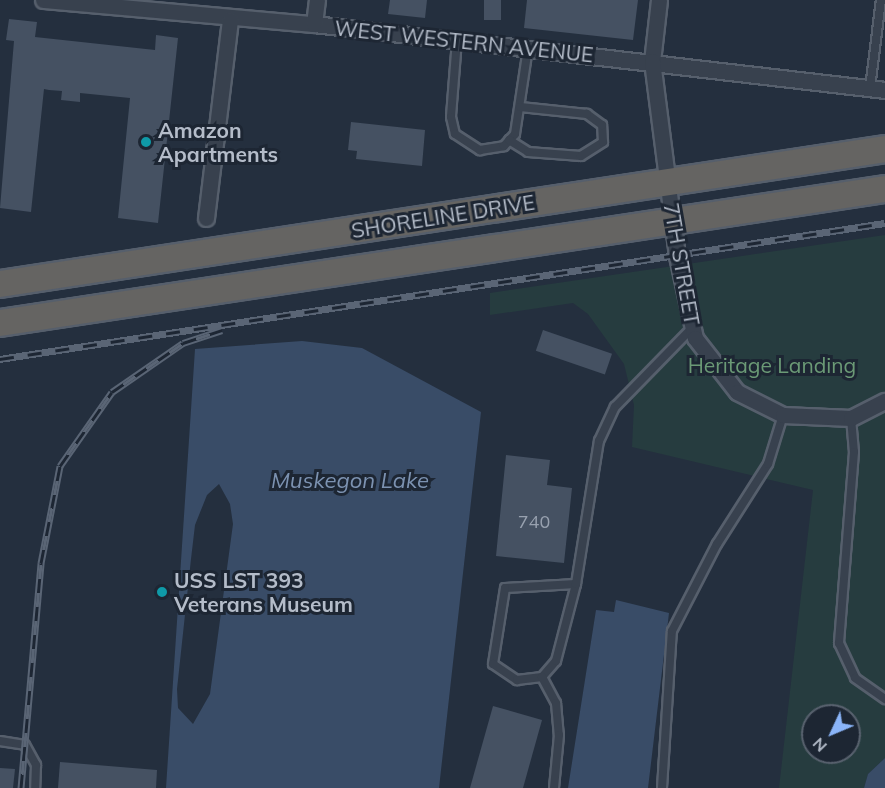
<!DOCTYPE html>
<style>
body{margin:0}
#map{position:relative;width:885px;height:788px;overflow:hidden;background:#242f3e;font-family:Mulish,sans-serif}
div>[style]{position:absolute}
.green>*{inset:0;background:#263c3f}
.water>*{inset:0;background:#394c67}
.building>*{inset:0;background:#455162;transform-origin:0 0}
.roads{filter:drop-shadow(2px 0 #565f6c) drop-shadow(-2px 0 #565f6c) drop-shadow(0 2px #565f6c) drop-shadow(0 -2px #565f6c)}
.service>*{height:8px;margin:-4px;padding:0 4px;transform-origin:4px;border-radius:4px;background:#38414e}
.minor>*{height:15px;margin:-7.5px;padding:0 7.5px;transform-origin:7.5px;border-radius:7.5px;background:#38414e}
.trunk>*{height:26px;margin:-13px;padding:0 13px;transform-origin:13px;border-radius:13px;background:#656462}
.rail>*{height:7px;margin-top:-3.5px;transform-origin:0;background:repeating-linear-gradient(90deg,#1d2633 0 14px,#5a6575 0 28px);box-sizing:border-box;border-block:2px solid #5a6575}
.dots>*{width:16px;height:16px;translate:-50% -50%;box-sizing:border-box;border:3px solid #1d2633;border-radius:50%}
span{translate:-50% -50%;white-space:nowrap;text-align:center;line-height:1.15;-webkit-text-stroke:6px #1d2633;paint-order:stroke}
.number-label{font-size:18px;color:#98a1af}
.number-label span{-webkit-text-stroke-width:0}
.street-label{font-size:21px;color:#b4bcc9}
.poi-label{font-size:21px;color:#b4bcc9;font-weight:700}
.left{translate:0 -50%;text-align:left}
.park-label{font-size:21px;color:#6b9a76}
.water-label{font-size:22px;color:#7c92b1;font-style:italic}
.north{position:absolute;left:801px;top:704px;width:60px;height:60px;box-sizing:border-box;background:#1d2633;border:2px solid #59626f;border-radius:50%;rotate:226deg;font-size:16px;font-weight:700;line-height:24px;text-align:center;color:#b4bcc9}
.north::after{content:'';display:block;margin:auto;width:21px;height:27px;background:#8ab4f8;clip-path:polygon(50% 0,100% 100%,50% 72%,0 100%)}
</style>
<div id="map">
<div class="green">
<div style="clip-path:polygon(evenodd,885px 235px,885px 758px,868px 774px,864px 788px,779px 788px,813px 490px,632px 447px,634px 405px,624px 364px,588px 314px,573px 303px,490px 315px,490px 293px,885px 235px,813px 716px,849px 716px,849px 752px,813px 752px,813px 716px)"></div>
</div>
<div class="water">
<div style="clip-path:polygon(evenodd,302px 341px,362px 348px,481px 412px,439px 788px,166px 788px,195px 349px,302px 341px,219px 484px,230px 504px,233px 524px,210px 694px,193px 724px,178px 708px,177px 689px,191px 559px,195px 525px,207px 495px,219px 484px)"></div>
<div style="clip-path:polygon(616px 600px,669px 613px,648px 788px,568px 788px,596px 610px,614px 612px)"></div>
<div style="clip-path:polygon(885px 758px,885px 788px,864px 788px,868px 774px)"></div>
</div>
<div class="building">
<div style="clip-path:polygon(390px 0,427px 0,425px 18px,388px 14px)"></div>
<div style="left:484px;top:0;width:17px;height:20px"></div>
<div style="clip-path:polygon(527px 0,638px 0,633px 40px,524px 28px)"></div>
<div style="clip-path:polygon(9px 19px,37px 22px,35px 37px,155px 50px,156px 35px,178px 38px,158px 223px,118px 218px,130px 98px,80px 93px,80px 102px,61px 100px,62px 91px,49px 90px,44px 89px,31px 212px,0 208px,14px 41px,6px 40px)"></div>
<div style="clip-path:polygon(351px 122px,425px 130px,422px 166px,356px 159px,357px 151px,348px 150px)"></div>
<div style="left:543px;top:330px;width:73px;height:22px;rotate:19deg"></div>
<div style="clip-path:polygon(506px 455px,550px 460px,547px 485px,572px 488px,564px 563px,496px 556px)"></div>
<div style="clip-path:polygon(493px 706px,542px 720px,523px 788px,470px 788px)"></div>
<div style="clip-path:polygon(60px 762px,157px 770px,156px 788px,58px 788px)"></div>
<div style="clip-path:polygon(0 768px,15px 769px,13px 788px,0 788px)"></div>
</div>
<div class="roads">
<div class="service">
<div style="left:457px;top:40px;width:77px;rotate:94.5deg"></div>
<div style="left:451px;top:117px;width:17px;rotate:77deg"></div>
<div style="left:455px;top:134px;width:30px;rotate:33deg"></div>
<div style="left:480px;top:150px;width:24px;rotate:-9deg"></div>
<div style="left:504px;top:146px;width:16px;rotate:-47deg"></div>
<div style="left:515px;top:134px;width:87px;rotate:-81.4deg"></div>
<div style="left:870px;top:88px;width:89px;rotate:-82.9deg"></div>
<div style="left:509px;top:140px;width:22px;rotate:32deg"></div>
<div style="left:528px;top:152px;width:53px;rotate:4.3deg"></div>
<div style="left:581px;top:156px;width:26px;rotate:-32deg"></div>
<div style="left:603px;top:142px;width:17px;rotate:-93deg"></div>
<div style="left:602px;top:125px;width:19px;rotate:-144deg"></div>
<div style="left:587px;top:114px;width:67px;rotate:-174deg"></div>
<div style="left:851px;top:418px;width:34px;rotate:85deg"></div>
<div style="left:854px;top:452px;width:192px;rotate:94.5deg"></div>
<div style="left:839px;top:643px;width:38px;rotate:65deg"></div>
<div style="left:855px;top:678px;width:37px;rotate:35deg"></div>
<div style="left:576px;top:584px;width:71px;rotate:176.8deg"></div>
<div style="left:505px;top:588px;width:77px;rotate:99deg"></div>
<div style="left:493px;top:664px;width:29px;rotate:34deg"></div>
<div style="left:517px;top:680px;width:25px;rotate:-7deg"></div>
<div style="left:542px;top:677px;width:21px;rotate:-49deg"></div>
<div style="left:556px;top:661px;width:80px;rotate:-75.4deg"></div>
<div style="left:576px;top:584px;width:145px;rotate:-80.9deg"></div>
<div style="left:599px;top:441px;width:38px;rotate:-65deg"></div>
<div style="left:615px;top:407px;width:110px;rotate:-45.7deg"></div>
<div style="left:542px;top:677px;width:30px;rotate:62deg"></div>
<div style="left:556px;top:703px;width:32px;rotate:85deg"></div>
<div style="left:559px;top:735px;width:53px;rotate:95.4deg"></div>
<div style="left:0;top:741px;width:25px;rotate:9deg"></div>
<div style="left:25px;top:745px;width:23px;rotate:61deg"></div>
<div style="left:36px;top:765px;width:23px;rotate:92deg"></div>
<div style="left:662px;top:788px;width:157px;rotate:-86.4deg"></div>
<div style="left:672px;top:631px;width:98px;rotate:-62.7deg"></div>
<div style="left:717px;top:544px;width:95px;rotate:-57.5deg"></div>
<div style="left:768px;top:464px;width:51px;rotate:-73deg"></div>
</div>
<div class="minor">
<div style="left:43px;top:0;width:272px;rotate:5.1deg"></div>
<div style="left:314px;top:24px;width:575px;rotate:6.59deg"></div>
<div style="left:659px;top:0;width:61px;rotate:96.5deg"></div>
<div style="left:652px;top:61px;width:197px;rotate:82.7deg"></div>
<div style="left:677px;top:256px;width:84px;rotate:77.6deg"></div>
<div style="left:695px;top:338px;width:68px;rotate:52.1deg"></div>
<div style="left:737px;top:392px;width:51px;rotate:26.6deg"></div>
<div style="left:783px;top:415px;width:68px;rotate:2.5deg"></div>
<div style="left:851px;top:418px;width:38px;rotate:-27deg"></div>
<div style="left:314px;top:24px;width:24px;rotate:-83deg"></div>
<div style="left:206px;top:218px;width:200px;rotate:-83.1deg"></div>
</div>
<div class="trunk">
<div style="left:0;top:284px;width:895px;rotate:-8.67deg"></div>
<div style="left:0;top:323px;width:895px;rotate:-8.61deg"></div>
</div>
</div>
<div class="rail">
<div style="left:0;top:359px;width:895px;rotate:-8.74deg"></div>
<div style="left:21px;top:788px;width:226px;rotate:-84.9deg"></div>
<div style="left:41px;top:563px;width:99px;rotate:-78.9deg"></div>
<div style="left:60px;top:466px;width:90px;rotate:-54.9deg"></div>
<div style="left:112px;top:392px;width:86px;rotate:-34.6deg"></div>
<div style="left:183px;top:343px;width:41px;rotate:-18.4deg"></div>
</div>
<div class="dots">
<div style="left:146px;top:142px;background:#0f9aa8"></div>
<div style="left:162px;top:592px;background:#0f9aa8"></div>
</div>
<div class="number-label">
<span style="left:534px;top:522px">740</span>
</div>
<div class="street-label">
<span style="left:464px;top:41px;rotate:6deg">WEST WESTERN AVENUE</span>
<span style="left:443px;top:216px;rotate:-9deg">SHORELINE DRIVE</span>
<span style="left:682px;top:264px;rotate:80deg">7TH STREET</span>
</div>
<div class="poi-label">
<span class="left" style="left:158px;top:142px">Amazon<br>Apartments</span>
<span class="left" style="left:174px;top:592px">USS LST 393<br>Veterans Museum</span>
</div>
<div class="park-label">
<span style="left:772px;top:365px">Heritage Landing</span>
</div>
<div class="water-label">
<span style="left:350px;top:481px">Muskegon Lake</span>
</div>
<div class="north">N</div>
</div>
